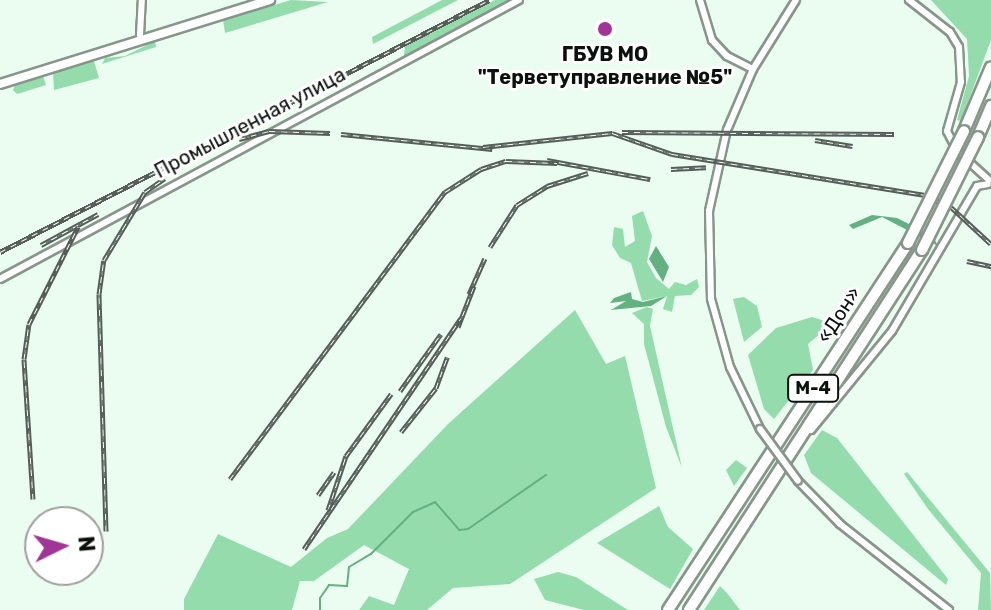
<!DOCTYPE html>
<meta charset="utf-8">
<style>
body{margin:0}
#map{position:relative;width:991px;height:610px;overflow:hidden;background:#ebfdf0;font-family:Rubik,sans-serif}
div>[style]{position:absolute}
.green>*{inset:0;background:#95dcad}
.water>*{inset:0;background:#63b180}
.stream>*{height:2px;margin:-1px;padding:0 1px;transform-origin:1px;border-radius:1px;background:#63b180}
.roads{filter:drop-shadow(2px 0 #86968a) drop-shadow(-2px 0 #86968a) drop-shadow(0 2px #86968a) drop-shadow(0 -2px #86968a)}
.minor>*{height:6px;margin:-3px;padding:0 3px;transform-origin:3px;border-radius:3px;background:#fff}
.major>*{height:8px;margin:-4px;padding:0 4px;transform-origin:4px;border-radius:4px;background:#fff}
.highway>*{height:10px;margin:-5px;padding:0 5px;transform-origin:5px;border-radius:5px;background:#fff}
.rail>*{height:5px;margin-top:-2.5px;transform-origin:0;background:repeating-linear-gradient(90deg,#fff 0 6px,#555f58 0 12px);box-sizing:border-box;border-block:2px solid #555f58}
.bridges{filter:drop-shadow(2px 0 #86968a) drop-shadow(-2px 0 #86968a) drop-shadow(0 2px #86968a) drop-shadow(0 -2px #86968a)}
.minor-bridge>*{height:6px;margin:-3px;padding:0 3px;transform-origin:3px;border-radius:3px;background:#fff}
.highway-bridge>*{height:10px;margin:-5px;padding:0 5px;transform-origin:5px;border-radius:5px;background:#fff}
.dots>*{width:22px;height:22px;translate:-50% -50%;box-sizing:border-box;border:4px solid #fff;border-radius:50%}
span{translate:-50% -50%;white-space:nowrap;text-align:center;line-height:1.15;-webkit-text-stroke:6px #fff;paint-order:stroke}
.shield-label span{padding:2px 6px;background:#fff;border:2px solid;border-radius:6px;-webkit-text-stroke-width:0}
.shield-label{font-size:18px;color:#0b110d;font-weight:700}
.poi-label{font-size:20px;color:#0b110d;font-weight:700}
.street-label{font-size:20px;color:#0b110d}
.north{position:absolute;left:24px;top:506px;width:80px;height:80px;box-sizing:border-box;background:#fff;border:2px solid #9da09e;border-radius:50%;rotate:85deg;font-size:22px;font-weight:700;line-height:32px;text-align:center;color:#0b110d}
.north::after{content:'';display:block;margin:auto;width:28px;height:36px;background:#a13596;clip-path:polygon(50% 0,100% 100%,50% 72%,0 100%)}
</style>
<div id="map">
<div class="green">
<div style="clip-path:polygon(291px 0,328px 2px,225px 33px,223px 20px)"></div>
<div style="clip-path:polygon(442px 0,458px 0,373px 44px,372px 37px)"></div>
<div style="clip-path:polygon(495px 0,519px 0,404px 56px,405px 46px)"></div>
<div style="clip-path:polygon(931px 0,991px 0,991px 40px,961px 121px,957px 120px,969px 76px,967px 39px)"></div>
<div style="clip-path:polygon(155px 41px,156px 47px,102px 64px,105px 58px,125px 56px)"></div>
<div style="clip-path:polygon(94px 61px,99px 78px,54px 90px,53px 73px)"></div>
<div style="clip-path:polygon(43px 76px,46px 85px,17px 94px,13px 90px,15px 85px)"></div>
<div style="clip-path:polygon(643px 211px,652px 236px,647px 262px,656px 278px,669px 289px,675px 282px,686px 285px,697px 279px,699px 287px,691px 295px,675px 296px,672px 312px,663px 309px,667px 296px,642px 301px,631px 263px,620px 258px,612px 245px,614px 227px,623px 229px,625px 247px,635px 241px,632px 216px)"></div>
<div style="clip-path:polygon(744px 297px,757px 306px,762px 327px,744px 342px,733px 299px)"></div>
<div style="clip-path:polygon(647px 307px,653px 309px,650px 326px,682px 468px,666px 427px,644px 344px,644px 324px,632px 313px)"></div>
<div style="clip-path:polygon(575px 310px,606px 364px,625px 356px,656px 488px,510px 584px,453px 588px,427px 610px,359px 610px,369px 596px,394px 605px,409px 569px,364px 545px,314px 581px,300px 581px,292px 610px,184px 610px,184px 599px,218px 534px,291px 567px,327px 538px,348px 529px,448px 424px)"></div>
<div style="clip-path:polygon(812px 317px,825px 321px,827px 328px,808px 344px,813px 370px,774px 419px,764px 409px,748px 355px,776px 328px)"></div>
<div style="clip-path:polygon(822px 430px,837px 438px,948px 579px,946px 585px,811px 473px,804px 455px)"></div>
<div style="clip-path:polygon(736px 460px,747px 468px,734px 486px,726px 470px)"></div>
<div style="clip-path:polygon(907px 472px,990px 573px,991px 610px,978px 610px,981px 573px,928px 509px,904px 474px)"></div>
<div style="clip-path:polygon(659px 506px,668px 527px,693px 549px,670px 589px,597px 543px)"></div>
<div style="clip-path:polygon(558px 572px,576px 577px,628px 610px,584px 610px,545px 600px,534px 579px)"></div>
<div style="clip-path:polygon(720px 586px,727px 593px,740px 610px,704px 610px)"></div>
</div>
<div class="water">
<div style="clip-path:polygon(872px 215px,897px 218px,933px 236px,938px 246px,882px 217px,853px 229px,849px 225px)"></div>
<div style="clip-path:polygon(656px 246px,669px 267px,663px 282px,649px 259px)"></div>
<div style="clip-path:polygon(631px 292px,632px 299px,643px 302px,667px 296px,651px 306px,611px 310px,626px 301px,610px 303px,614px 298px)"></div>
</div>
<div class="stream">
<div style="left:320px;top:610px;width:12px;rotate:-90deg"></div>
<div style="left:320px;top:598px;width:16px;rotate:-55deg"></div>
<div style="left:329px;top:585px;width:18px;rotate:3deg"></div>
<div style="left:347px;top:586px;width:19px;rotate:-84deg"></div>
<div style="left:349px;top:567px;width:26px;rotate:-31deg"></div>
<div style="left:371px;top:554px;width:59px;rotate:-45deg"></div>
<div style="left:413px;top:512px;width:24px;rotate:-24deg"></div>
<div style="left:435px;top:502px;width:37px;rotate:49deg"></div>
<div style="left:459px;top:530px;width:9px;rotate:-6deg"></div>
<div style="left:468px;top:529px;width:95px;rotate:-34.7deg"></div>
</div>
<div class="roads">
<div class="minor">
<div style="left:700px;top:0;width:42px;rotate:73.3deg"></div>
<div style="left:712px;top:40px;width:22px;rotate:47deg"></div>
<div style="left:727px;top:56px;width:29px;rotate:27deg"></div>
<div style="left:909px;top:0;width:52px;rotate:38deg"></div>
<div style="left:950px;top:32px;width:17px;rotate:59deg"></div>
<div style="left:959px;top:47px;width:35px;rotate:87deg"></div>
<div style="left:961px;top:82px;width:51px;rotate:105.9deg"></div>
<div style="left:947px;top:131px;width:22px;rotate:63deg"></div>
<div style="left:957px;top:151px;width:43px;rotate:42.2deg"></div>
<div style="left:140px;top:35px;width:35px;rotate:-87deg"></div>
<div style="left:0;top:279px;width:589px;rotate:-28.26deg"></div>
<div style="left:760px;top:429px;width:69px;rotate:-115.8deg"></div>
<div style="left:730px;top:367px;width:71px;rotate:-105.6deg"></div>
<div style="left:711px;top:299px;width:88px;rotate:-91.3deg"></div>
<div style="left:709px;top:211px;width:83px;rotate:-77.5deg"></div>
<div style="left:727px;top:130px;width:66px;rotate:-66.9deg"></div>
<div style="left:753px;top:69px;width:81px;rotate:-58.1deg"></div>
<div style="left:811px;top:430px;width:128px;rotate:-50.7deg"></div>
<div style="left:892px;top:331px;width:168px;rotate:-59.6deg"></div>
<div style="left:977px;top:186px;width:11px;rotate:-10deg"></div>
<div style="left:798px;top:481px;width:60px;rotate:45.7deg"></div>
<div style="left:840px;top:524px;width:139px;rotate:38.3deg"></div>
</div>
<div class="major">
<div style="left:0;top:84px;width:283px;rotate:-17.3deg"></div>
</div>
<div class="highway">
<div style="left:964px;top:131px;width:69px;rotate:-67.1deg"></div>
<div style="left:978px;top:137px;width:34px;rotate:-67deg"></div>
<div style="left:668px;top:610px;width:439px;rotate:-56.8deg"></div>
<div style="left:689px;top:610px;width:429px;rotate:-57.1deg"></div>
</div>
</div>
<div class="rail">
<div style="left:622px;top:132px;width:272px;rotate:0.4deg"></div>
<div style="left:341px;top:134px;width:152px;rotate:5.7deg"></div>
<div style="left:239px;top:139px;width:31px;rotate:-15deg"></div>
<div style="left:269px;top:131px;width:61px;rotate:1.9deg"></div>
<div style="left:815px;top:140px;width:38px;rotate:9deg"></div>
<div style="left:483px;top:147px;width:130px;rotate:-6.2deg"></div>
<div style="left:612px;top:133px;width:64px;rotate:19.3deg"></div>
<div style="left:672px;top:154px;width:255px;rotate:9.2deg"></div>
<div style="left:924px;top:195px;width:30px;rotate:24deg"></div>
<div style="left:951px;top:207px;width:54px;rotate:42.8deg"></div>
<div style="left:547px;top:160px;width:105px;rotate:10.5deg"></div>
<div style="left:671px;top:169px;width:35px;rotate:-3deg"></div>
<div style="left:41px;top:245px;width:65px;rotate:-28.5deg"></div>
<div style="left:490px;top:247px;width:50px;rotate:-57.3deg"></div>
<div style="left:517px;top:205px;width:36px;rotate:-32deg"></div>
<div style="left:547px;top:186px;width:43px;rotate:-17.6deg"></div>
<div style="left:0;top:252px;width:550px;rotate:-27.26deg"></div>
<div style="left:967px;top:261px;width:25px;rotate:12deg"></div>
<div style="left:469px;top:294px;width:39px;rotate:-66deg"></div>
<div style="left:458px;top:327px;width:44px;rotate:-68.7deg"></div>
<div style="left:400px;top:391px;width:70px;rotate:-54.3deg"></div>
<div style="left:401px;top:432px;width:56px;rotate:-51.5deg"></div>
<div style="left:436px;top:388px;width:33px;rotate:-70deg"></div>
<div style="left:230px;top:479px;width:359px;rotate:-53.2deg"></div>
<div style="left:445px;top:192px;width:43px;rotate:-32.6deg"></div>
<div style="left:481px;top:169px;width:26px;rotate:-18deg"></div>
<div style="left:506px;top:161px;width:51px;rotate:2.2deg"></div>
<div style="left:318px;top:495px;width:28px;rotate:-55deg"></div>
<div style="left:33px;top:499px;width:140px;rotate:-93.7deg"></div>
<div style="left:24px;top:359px;width:35px;rotate:-82deg"></div>
<div style="left:29px;top:324px;width:109px;rotate:-63.2deg"></div>
<div style="left:328px;top:510px;width:57px;rotate:-71.6deg"></div>
<div style="left:346px;top:456px;width:77px;rotate:-54deg"></div>
<div style="left:106px;top:531px;width:237px;rotate:-91.7deg"></div>
<div style="left:99px;top:294px;width:34px;rotate:-82deg"></div>
<div style="left:104px;top:260px;width:79px;rotate:-58.9deg"></div>
<div style="left:145px;top:192px;width:24px;rotate:-35deg"></div>
<div style="left:304px;top:549px;width:279px;rotate:-55.8deg"></div>
</div>
<div class="bridges">
<div class="minor-bridge">
<div style="left:760px;top:429px;width:64px;rotate:53.8deg"></div>
</div>
<div class="highway-bridge">
<div style="left:908px;top:243px;width:125px;rotate:-63.4deg"></div>
<div style="left:922px;top:250px;width:126px;rotate:-63.6deg"></div>
</div>
</div>
<div class="dots">
<div style="left:605px;top:29px;background:#a13596"></div>
</div>
<div class="shield-label">
<span style="left:813px;top:388px">М-4</span>
</div>
<div class="poi-label">
<span style="left:605px;top:66px">ГБУВ МО<br>"Терветуправление №5"</span>
</div>
<div class="street-label">
<span style="left:250px;top:123px;rotate:-28deg">Промышленная улица</span>
<span style="left:839px;top:315px;rotate:-57deg">«Дон»</span>
</div>
<div class="north">N</div>
</div>
